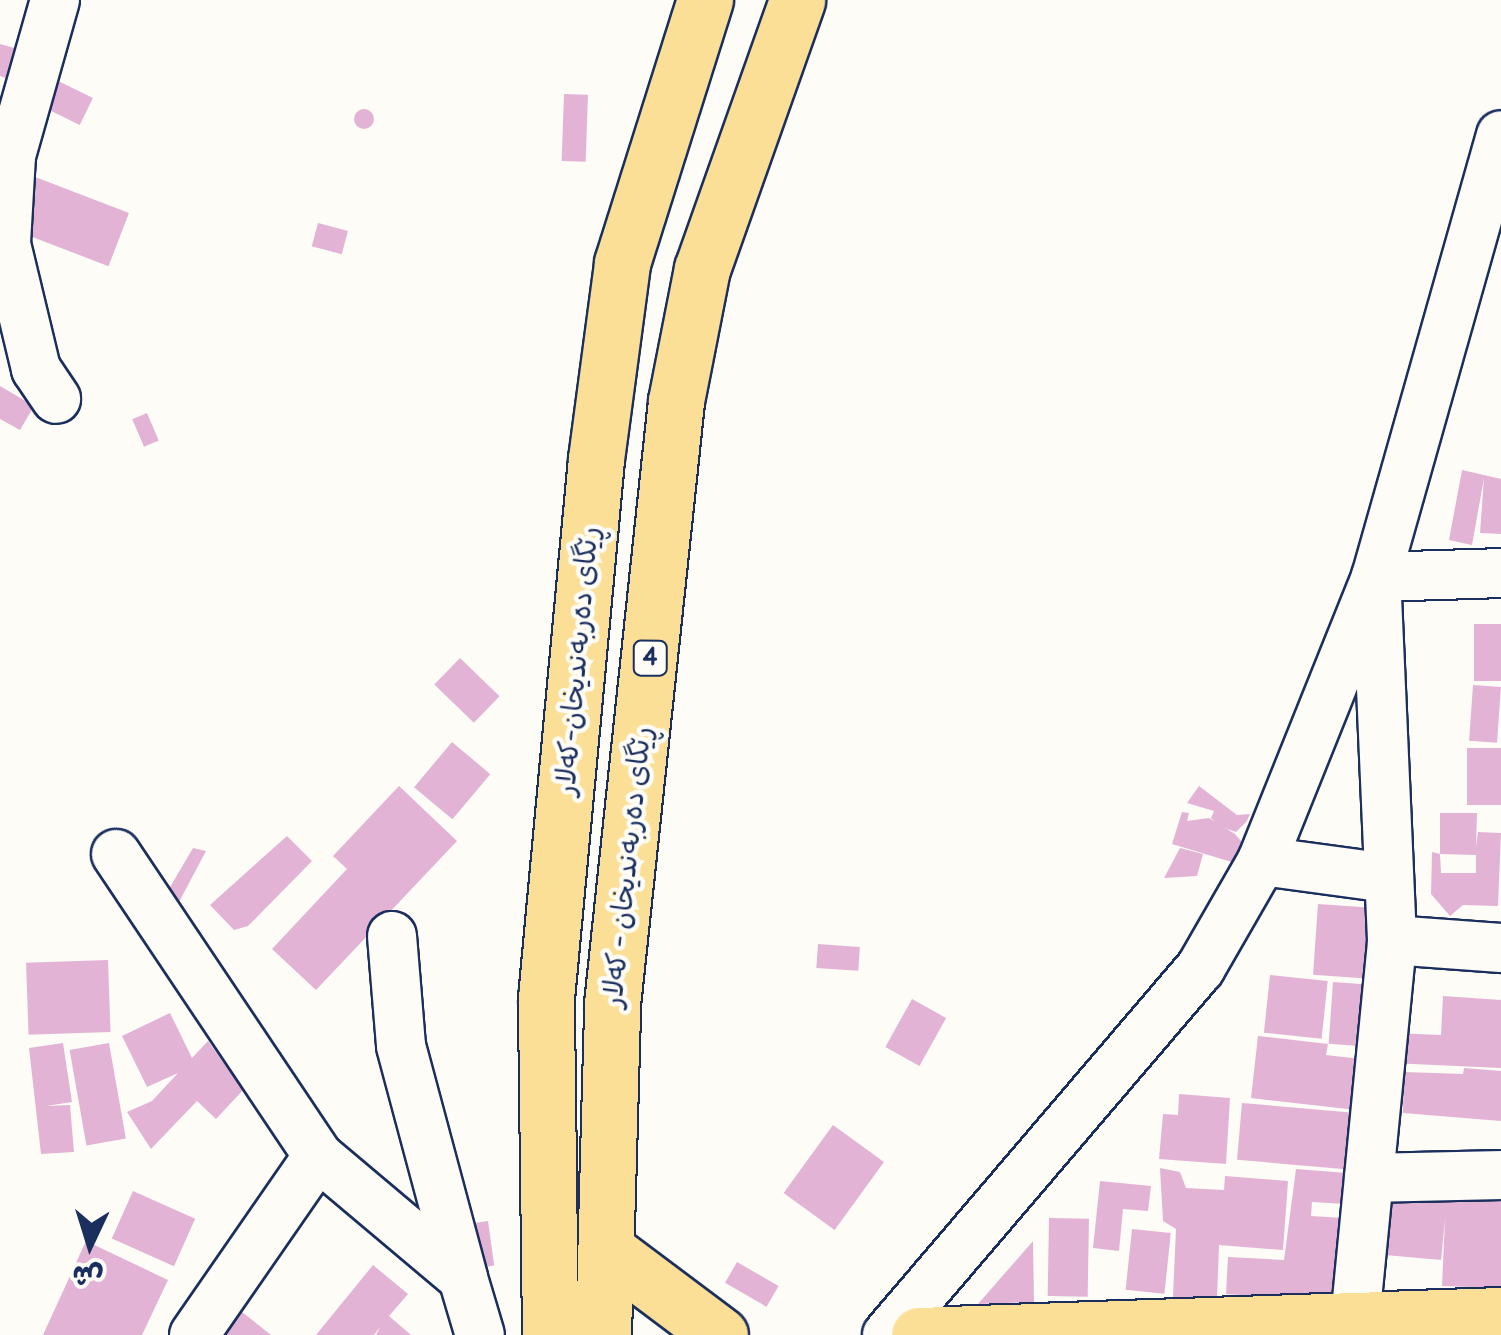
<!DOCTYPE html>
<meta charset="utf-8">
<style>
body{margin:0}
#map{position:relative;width:1501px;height:1335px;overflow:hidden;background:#fdfcf7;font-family:Pangolin,"Playpen Sans Arabic",sans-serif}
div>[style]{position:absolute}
.building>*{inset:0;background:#e3b3d5;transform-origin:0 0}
.round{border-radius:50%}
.roads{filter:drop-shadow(2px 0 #1b2f5e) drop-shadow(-2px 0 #1b2f5e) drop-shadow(0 2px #1b2f5e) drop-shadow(0 -2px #1b2f5e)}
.minor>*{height:48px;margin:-24px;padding:0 24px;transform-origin:24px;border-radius:24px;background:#fdfcf7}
.major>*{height:55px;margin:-27.5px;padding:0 27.5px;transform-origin:27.5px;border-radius:27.5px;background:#fbdf96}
.highway>*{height:55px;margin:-27.5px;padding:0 27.5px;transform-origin:27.5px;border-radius:27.5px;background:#fbdf96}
span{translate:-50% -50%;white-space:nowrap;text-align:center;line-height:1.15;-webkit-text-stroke:9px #fdfcf7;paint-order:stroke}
.shield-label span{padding:2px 8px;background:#fdfcf7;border:2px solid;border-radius:8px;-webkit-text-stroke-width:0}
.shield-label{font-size:25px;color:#1b2f5e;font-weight:700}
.street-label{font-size:28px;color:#1b2f5e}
.north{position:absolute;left:40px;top:1195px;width:100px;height:100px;-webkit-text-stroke:8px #fdfcf7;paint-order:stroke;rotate:184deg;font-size:28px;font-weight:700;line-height:40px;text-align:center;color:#1b2f5e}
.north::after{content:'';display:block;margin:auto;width:35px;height:45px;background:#1b2f5e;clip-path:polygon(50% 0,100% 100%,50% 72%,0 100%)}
</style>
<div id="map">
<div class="building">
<div style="clip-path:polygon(0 44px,25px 51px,15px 81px,0 76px)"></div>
<div style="left:48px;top:76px;width:50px;height:30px;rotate:26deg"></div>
<div style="left:564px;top:94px;width:24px;height:67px;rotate:2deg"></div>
<div class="round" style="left:354px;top:109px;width:20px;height:20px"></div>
<div style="left:30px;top:175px;width:106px;height:57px;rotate:21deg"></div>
<div style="left:318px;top:223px;width:31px;height:24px;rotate:15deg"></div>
<div style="clip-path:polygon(0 386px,34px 406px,20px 430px,0 419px)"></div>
<div style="left:147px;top:413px;width:30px;height:16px;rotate:67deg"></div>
<div style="clip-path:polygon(1462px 470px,1501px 479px,1501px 534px,1480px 533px,1484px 478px,1472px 545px,1449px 540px)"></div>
<div style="left:1474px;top:624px;width:27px;height:57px"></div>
<div style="left:460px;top:658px;width:55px;height:37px;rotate:44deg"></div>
<div style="left:1473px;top:685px;width:28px;height:56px;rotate:4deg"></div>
<div style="left:452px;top:742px;width:50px;height:59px;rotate:40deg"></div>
<div style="left:1467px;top:748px;width:34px;height:57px"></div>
<div style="clip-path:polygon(399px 786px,457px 841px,316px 990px,272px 949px,347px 869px,333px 856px)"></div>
<div style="clip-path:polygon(1199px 786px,1237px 815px,1250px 814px,1247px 821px,1236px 832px,1219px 826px,1211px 818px,1214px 811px,1187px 803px)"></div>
<div style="clip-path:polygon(1182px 812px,1189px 813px,1187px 821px,1209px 818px,1235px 834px,1242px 842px,1235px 863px,1172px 844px)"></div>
<div style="clip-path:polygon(1440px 813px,1477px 813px,1476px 847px,1478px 832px,1501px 833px,1498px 906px,1463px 905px,1450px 916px,1431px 894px,1432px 852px,1440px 854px,1441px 873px,1476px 873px,1476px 855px,1440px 854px)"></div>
<div style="clip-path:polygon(287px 836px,312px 861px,248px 926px,234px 930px,210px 905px)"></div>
<div style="clip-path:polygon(193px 848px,206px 851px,179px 902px,163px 899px)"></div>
<div style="clip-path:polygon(1180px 848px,1203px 854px,1197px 876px,1164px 878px)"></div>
<div style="left:1318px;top:904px;width:64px;height:71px;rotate:4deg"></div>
<div style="left:818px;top:944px;width:42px;height:24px;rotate:4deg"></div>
<div style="left:108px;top:960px;width:72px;height:82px;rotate:88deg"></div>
<div style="left:1270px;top:975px;width:58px;height:58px;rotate:6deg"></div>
<div style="left:1333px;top:982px;width:45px;height:62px;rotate:4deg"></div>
<div style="clip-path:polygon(1443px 996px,1501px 1000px,1501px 1068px,1390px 1063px,1393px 1033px,1441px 1035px)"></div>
<div style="left:912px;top:999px;width:39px;height:55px;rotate:29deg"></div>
<div style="clip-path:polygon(170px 1013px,192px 1058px,208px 1041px,243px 1090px,216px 1119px,197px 1101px,151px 1149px,127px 1112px,152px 1101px,178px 1073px,147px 1087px,122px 1036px)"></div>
<div style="clip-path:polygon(1258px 1036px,1328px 1044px,1326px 1055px,1361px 1059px,1356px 1110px,1251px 1098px)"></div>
<div style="clip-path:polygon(63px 1043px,72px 1102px,46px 1106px,70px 1105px,74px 1152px,41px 1154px,29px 1048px)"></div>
<div style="left:109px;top:1043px;width:97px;height:40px;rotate:80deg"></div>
<div style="clip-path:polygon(1464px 1068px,1501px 1071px,1501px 1121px,1403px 1113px,1404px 1072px,1463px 1074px)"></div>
<div style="clip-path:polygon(1179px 1094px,1230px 1098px,1226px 1164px,1159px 1159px,1163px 1114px,1178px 1115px)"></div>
<div style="left:1242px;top:1103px;width:109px;height:57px;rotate:5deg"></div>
<div style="left:833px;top:1125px;width:63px;height:84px;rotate:36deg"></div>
<div style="clip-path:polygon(1160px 1168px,1180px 1172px,1186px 1188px,1224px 1190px,1225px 1176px,1288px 1181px,1283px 1250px,1219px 1245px,1217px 1299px,1173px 1297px,1176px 1229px,1163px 1221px)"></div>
<div style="clip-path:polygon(1296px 1169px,1347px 1173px,1345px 1204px,1312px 1202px,1311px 1216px,1344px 1218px,1349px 1302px,1226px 1294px,1228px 1257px,1284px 1260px)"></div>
<div style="clip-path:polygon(1100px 1181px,1151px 1186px,1148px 1211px,1123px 1209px,1119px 1251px,1093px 1248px)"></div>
<div style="clip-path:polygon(1447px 1189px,1492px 1191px,1501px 1201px,1501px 1288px,1442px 1286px,1445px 1219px,1441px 1260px,1374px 1254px,1379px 1195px,1446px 1201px)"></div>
<div style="left:133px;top:1191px;width:68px;height:52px;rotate:24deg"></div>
<div style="left:1049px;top:1218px;width:40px;height:78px;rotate:1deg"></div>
<div style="left:488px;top:1221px;width:45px;height:19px;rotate:82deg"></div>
<div style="left:1132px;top:1229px;width:39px;height:61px;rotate:6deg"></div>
<div style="clip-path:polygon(86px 1241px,168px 1280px,142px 1335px,43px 1335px)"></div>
<div style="clip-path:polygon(1033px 1241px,1034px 1302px,978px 1304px)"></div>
<div style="left:737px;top:1262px;width:48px;height:24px;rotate:30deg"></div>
<div style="clip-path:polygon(373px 1265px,408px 1294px,389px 1316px,411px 1335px,376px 1335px,380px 1327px,374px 1335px,316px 1335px)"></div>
<div style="clip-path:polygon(242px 1312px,271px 1335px,223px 1335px)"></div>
</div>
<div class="roads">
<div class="minor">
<div style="left:55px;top:0;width:162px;rotate:105.8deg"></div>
<div style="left:11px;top:156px;width:88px;rotate:93.3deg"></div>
<div style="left:6px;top:244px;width:129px;rotate:76.5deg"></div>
<div style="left:36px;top:369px;width:36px;rotate:56deg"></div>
<div style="left:116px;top:854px;width:363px;rotate:56.2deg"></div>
<div style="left:318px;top:1156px;width:189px;rotate:40.1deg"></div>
<div style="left:463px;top:1278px;width:59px;rotate:73.4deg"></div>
<div style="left:1262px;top:861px;width:127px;rotate:7.7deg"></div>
<div style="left:392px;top:936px;width:110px;rotate:85.3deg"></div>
<div style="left:401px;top:1046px;width:240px;rotate:75deg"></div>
<div style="left:1392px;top:940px;width:109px;rotate:4.2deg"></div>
<div style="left:1369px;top:1178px;width:132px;rotate:-1.3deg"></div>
<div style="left:1355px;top:1320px;width:382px;rotate:-84.4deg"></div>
<div style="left:1392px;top:940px;width:363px;rotate:-92.5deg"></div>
<div style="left:1376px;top:577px;width:125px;rotate:-1.8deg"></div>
<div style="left:194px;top:1335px;width:218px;rotate:-55.3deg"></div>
<div style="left:887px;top:1335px;width:482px;rotate:-49.5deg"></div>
<div style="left:1200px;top:969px;width:125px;rotate:-60.1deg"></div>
<div style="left:1262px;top:861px;width:306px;rotate:-68.1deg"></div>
<div style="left:1376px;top:577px;width:459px;rotate:-74.2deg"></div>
</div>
<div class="major">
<div style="left:919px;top:1335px;width:582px;rotate:-1.97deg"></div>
</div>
<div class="highway">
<div style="left:608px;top:1251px;width:140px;rotate:36.9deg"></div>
<div style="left:550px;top:1335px;width:337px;rotate:-90.7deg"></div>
<div style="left:546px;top:998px;width:541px;rotate:-84.7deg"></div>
<div style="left:596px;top:459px;width:198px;rotate:-82.4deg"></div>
<div style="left:622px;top:263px;width:276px;rotate:-72.5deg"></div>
<div style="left:603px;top:1335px;width:331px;rotate:-88.4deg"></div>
<div style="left:612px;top:1004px;width:606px;rotate:-83.94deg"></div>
<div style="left:676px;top:401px;width:135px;rotate:-78.9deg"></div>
<div style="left:702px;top:269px;width:285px;rotate:-70.5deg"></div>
</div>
</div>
<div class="shield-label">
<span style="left:650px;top:658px">4</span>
</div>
<div class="street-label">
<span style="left:578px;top:661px;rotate:-85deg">ڕێگای دەربەندیخان-کەلار</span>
<span style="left:628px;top:867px;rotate:-84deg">ڕێگای دەربەندیخان - کەلار</span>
</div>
<div class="north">ش</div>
</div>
